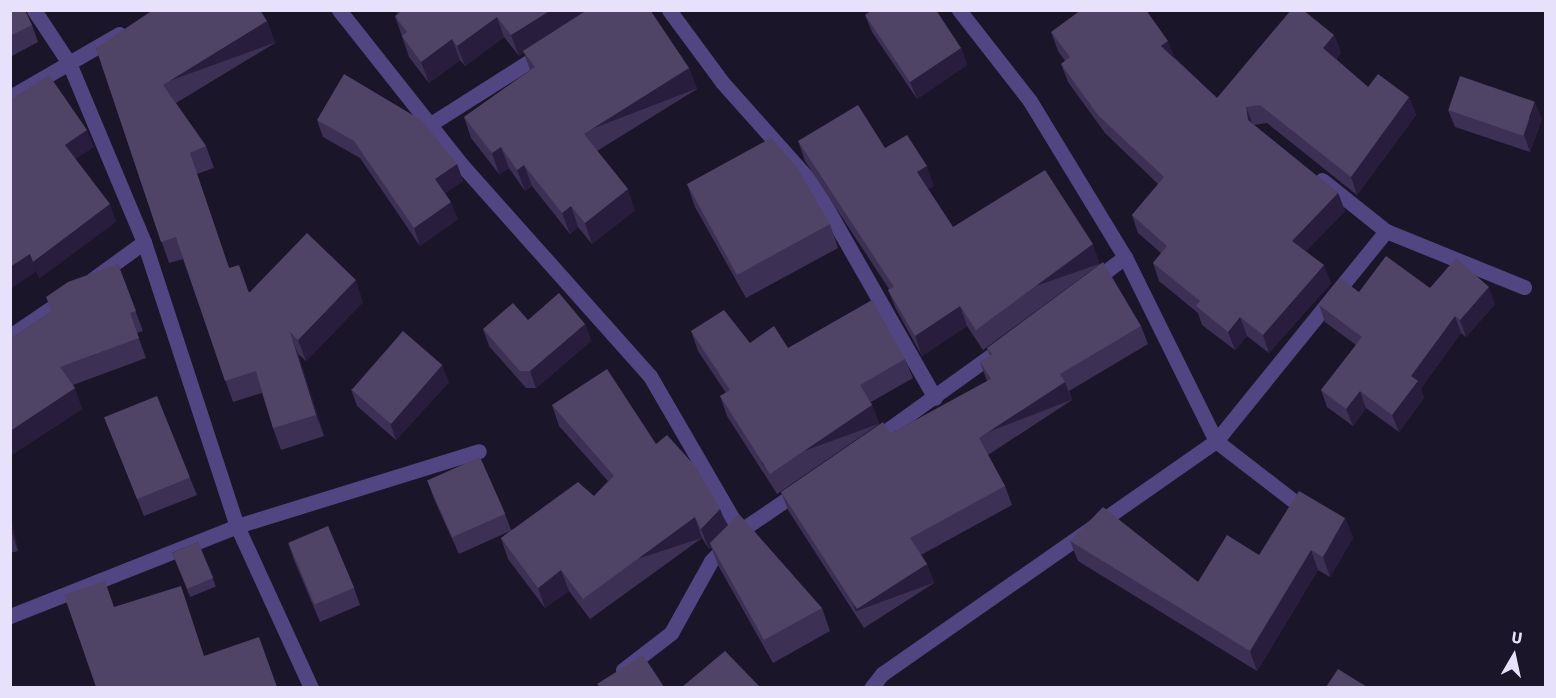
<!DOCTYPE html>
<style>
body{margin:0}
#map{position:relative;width:1556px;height:698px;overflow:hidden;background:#1b1529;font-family:Signika,sans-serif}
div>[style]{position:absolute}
.minor>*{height:15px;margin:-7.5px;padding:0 7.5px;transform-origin:7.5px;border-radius:7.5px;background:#514682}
.wall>*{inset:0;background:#3d3055;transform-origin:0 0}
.shaded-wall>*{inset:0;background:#281d3c;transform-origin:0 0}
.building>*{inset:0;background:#4f4366;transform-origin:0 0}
span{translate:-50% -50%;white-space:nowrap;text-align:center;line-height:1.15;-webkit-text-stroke:6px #1b1529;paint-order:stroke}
.frame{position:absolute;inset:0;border:12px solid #e8e1fb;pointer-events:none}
.north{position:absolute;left:1484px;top:626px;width:60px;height:60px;-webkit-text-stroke:4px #1b1529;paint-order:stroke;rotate:9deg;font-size:16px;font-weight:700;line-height:24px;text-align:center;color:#e8e1fb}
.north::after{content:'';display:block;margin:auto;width:21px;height:27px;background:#e8e1fb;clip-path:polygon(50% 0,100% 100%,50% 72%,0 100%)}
</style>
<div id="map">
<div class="minor">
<div style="left:34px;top:10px;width:64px;rotate:56.6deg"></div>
<div style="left:69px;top:63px;width:194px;rotate:67.3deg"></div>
<div style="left:144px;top:242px;width:299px;rotate:71.9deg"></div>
<div style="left:237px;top:526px;width:178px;rotate:65.4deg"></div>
<div style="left:339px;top:10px;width:196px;rotate:51.6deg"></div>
<div style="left:461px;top:164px;width:284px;rotate:48.3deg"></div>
<div style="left:650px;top:376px;width:179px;rotate:59.9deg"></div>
<div style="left:669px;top:10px;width:89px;rotate:53.6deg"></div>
<div style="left:722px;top:82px;width:137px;rotate:48.3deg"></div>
<div style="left:813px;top:184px;width:246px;rotate:60.3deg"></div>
<div style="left:959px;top:10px;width:115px;rotate:52deg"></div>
<div style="left:1030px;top:101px;width:183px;rotate:58.7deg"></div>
<div style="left:1125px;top:257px;width:205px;rotate:63.7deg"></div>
<div style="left:1216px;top:441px;width:100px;rotate:37.7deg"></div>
<div style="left:10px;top:97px;width:126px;rotate:-30deg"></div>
<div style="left:429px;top:125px;width:136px;rotate:-32.4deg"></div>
<div style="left:1322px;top:180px;width:82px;rotate:38.6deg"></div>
<div style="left:1386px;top:231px;width:149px;rotate:22.1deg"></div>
<div style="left:93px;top:279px;width:63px;rotate:-36deg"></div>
<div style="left:1093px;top:281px;width:40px;rotate:-37deg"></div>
<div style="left:10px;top:336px;width:68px;rotate:-34.2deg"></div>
<div style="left:872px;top:441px;width:153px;rotate:-35.7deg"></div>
<div style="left:10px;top:616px;width:244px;rotate:-21.6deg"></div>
<div style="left:237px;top:526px;width:253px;rotate:-17.2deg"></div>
<div style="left:623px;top:670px;width:61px;rotate:-37.6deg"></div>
<div style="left:671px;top:633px;width:82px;rotate:-60.9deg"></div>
<div style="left:711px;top:561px;width:42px;rotate:-46deg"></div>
<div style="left:740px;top:531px;width:73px;rotate:-34.3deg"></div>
<div style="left:871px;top:688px;width:18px;rotate:-52deg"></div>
<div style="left:882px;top:674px;width:407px;rotate:-34.9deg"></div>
<div style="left:1216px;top:441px;width:270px;rotate:-51deg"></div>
</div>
<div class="wall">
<div style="clip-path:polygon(10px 10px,32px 25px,38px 42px,10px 57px)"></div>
<div style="clip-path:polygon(396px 10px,650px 10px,689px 68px,697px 89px,597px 151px,635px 210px,592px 244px,578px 227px,570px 234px,532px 186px,525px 191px,509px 168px,499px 174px,471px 138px,464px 117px,530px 70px,524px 53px,519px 56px,504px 37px,465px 66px,460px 60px,429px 83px,409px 57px,395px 16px,398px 14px)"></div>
<div style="clip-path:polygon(865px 15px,961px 48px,967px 65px,917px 99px,872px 32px)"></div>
<div style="clip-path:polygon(267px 21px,275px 43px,176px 103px,206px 146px,214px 168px,197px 174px,229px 268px,249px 292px,363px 302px,306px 361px,298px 354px,324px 436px,281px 450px,273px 428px,262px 393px,233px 402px,183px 259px,169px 263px,96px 48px)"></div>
<div style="clip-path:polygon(1051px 32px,1175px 58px,1217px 98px,1334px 35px,1341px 53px,1336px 59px,1368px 87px,1409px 97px,1416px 115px,1357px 195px,1267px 123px,1254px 125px,1338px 193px,1345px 211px,1306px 251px,1331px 283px,1269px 353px,1247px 336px,1235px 350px,1202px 325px,1198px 313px,1159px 281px,1153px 263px,1161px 253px,1138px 233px,1132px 215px,1158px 184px,1105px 133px,1068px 82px,1061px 64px,1065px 61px,1058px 51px)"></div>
<div style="clip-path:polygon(1448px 110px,1542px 119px,1530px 152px,1455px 127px)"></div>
<div style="clip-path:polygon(317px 120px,457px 164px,463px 181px,445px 193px,458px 219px,420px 246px,360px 158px,323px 137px)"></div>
<div style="clip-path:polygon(798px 141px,885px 148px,934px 186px,928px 189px,953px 227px,1100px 264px,983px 350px,967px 326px,922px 356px,896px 309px,888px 290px,889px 289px,805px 161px)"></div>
<div style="clip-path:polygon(687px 184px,830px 224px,838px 248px,746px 298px,695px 207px)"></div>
<div style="clip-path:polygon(118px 264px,143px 331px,137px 333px,146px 358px,73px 385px,82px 409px,13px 454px,10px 450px,10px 339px,52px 311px)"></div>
<div style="clip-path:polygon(1430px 288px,1495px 304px,1466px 337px,1461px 333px,1421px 388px,1424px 398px,1399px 432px,1366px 408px,1353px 426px,1327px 407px,1321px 390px,1356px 345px,1325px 322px,1319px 305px,1359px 292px)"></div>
<div style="clip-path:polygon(528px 320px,585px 324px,591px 341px,536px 388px,526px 388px,489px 346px,483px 329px)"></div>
<div style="clip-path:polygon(1141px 326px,1148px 344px,1069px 391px,1072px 400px,988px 455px,1005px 486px,1012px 505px,921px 555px,927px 564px,934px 583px,864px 628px,788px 510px,781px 492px,890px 434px,987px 381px,980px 362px,990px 356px,987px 348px)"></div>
<div style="clip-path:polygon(691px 331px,750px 343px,788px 348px,905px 359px,913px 378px,871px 402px,879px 424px,777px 494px,727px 416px,720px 396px,726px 393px,698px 351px)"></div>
<div style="clip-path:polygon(449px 382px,396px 440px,357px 406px,351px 389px)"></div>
<div style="clip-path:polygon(552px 405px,656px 444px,720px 509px,727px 526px,822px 608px,830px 631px,773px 663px,719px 567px,711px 547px,709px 549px,702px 538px,590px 619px,569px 591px,545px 608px,508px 559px,501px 538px,510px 531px,459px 554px,434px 499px,428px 482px,505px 514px,511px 530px,594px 496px,608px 481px,559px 426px)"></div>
<div style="clip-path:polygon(104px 417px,190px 478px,197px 495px,144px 516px)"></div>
<div style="clip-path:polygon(10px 515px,18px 551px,10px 553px)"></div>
<div style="clip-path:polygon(1345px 518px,1353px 538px,1330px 577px,1318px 570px,1257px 671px,1078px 561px,1070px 541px,1198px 582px)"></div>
<div style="left:198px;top:542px;width:48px;height:28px;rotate:68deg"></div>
<div style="clip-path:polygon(288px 543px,354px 588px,360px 605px,320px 622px,294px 560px)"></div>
</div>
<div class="shaded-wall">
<div style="clip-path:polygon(551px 10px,591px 10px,523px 51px,524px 53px,519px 56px,511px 35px)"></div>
<div style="clip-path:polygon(497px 17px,504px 37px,465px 66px,457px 46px)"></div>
<div style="left:267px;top:21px;width:23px;height:122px;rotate:70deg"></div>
<div style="clip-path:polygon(1334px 35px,1341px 53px,1330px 66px,1323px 48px)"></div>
<div style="clip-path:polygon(452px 39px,460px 60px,429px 83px,421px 62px)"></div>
<div style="clip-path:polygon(1168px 41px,1175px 59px,1161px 46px)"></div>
<div style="clip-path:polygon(961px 48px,967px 65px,917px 99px,910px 82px)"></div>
<div style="left:689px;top:68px;width:22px;height:124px;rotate:69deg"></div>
<div style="clip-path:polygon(1409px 97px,1416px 115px,1357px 195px,1351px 177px)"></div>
<div style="clip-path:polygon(1535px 102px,1542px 119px,1530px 152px,1524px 135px)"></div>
<div style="clip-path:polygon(1246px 107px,1253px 125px,1248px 120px)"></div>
<div style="clip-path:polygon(87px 130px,94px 147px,71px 162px,65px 145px)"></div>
<div style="clip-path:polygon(501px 147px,509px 168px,499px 174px,492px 153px)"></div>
<div style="clip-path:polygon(457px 164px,463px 181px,442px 196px,435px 179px)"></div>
<div style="clip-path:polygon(524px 165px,532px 186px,525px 191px,517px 170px)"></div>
<div style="clip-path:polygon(927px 166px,934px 186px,924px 192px,917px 172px)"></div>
<div style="clip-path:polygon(628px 189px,635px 210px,592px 244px,585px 223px)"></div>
<div style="clip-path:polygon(1338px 193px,1345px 211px,1299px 259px,1292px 241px)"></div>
<div style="clip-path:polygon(451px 202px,458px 219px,420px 246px,414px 228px)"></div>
<div style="clip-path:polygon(110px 204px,116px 222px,39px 279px,33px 262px)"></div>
<div style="clip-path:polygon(571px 206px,578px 227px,570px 234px,562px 213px)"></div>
<div style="left:1093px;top:244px;width:21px;height:145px;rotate:71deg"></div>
<div style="clip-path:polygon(30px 254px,37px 271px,10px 289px,10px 267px)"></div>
<div style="clip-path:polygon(1324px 265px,1331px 283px,1269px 353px,1263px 335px)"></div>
<div style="clip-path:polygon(356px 280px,363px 302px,306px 361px,298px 340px)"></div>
<div style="clip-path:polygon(1489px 287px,1495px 304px,1466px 337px,1460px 320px)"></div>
<div style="clip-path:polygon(960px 306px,967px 326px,922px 356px,915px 336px)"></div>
<div style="clip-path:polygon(1455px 316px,1461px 333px,1421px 388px,1424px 398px,1399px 432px,1392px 415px,1411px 376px)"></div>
<div style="clip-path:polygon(1240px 317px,1247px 336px,1235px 350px,1228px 332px)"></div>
<div style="clip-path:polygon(585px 324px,591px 341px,536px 388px,530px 371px)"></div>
<div style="clip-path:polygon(290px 332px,298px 354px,324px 436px,316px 415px)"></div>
<div style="clip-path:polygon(442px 365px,449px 382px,396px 440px,390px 423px)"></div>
<div style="left:1065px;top:382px;width:19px;height:103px;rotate:69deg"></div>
<div style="clip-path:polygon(75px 388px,82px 409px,13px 454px,10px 447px,10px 431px)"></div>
<div style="clip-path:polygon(1360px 391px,1366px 408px,1353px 426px,1346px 409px)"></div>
<div style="left:872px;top:405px;width:20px;height:123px;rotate:70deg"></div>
<div style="clip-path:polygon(720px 509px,728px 530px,710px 543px,711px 547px,709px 549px,701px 529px)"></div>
<div style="clip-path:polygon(10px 515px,18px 551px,10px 528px)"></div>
<div style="left:695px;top:517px;width:22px;height:139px;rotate:72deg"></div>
<div style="clip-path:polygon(1345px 518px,1353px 538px,1330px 577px,1323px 557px)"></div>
<div style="clip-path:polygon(1311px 550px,1318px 570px,1257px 671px,1250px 651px)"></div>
<div style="left:927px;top:564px;width:20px;height:83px;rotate:70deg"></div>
<div style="clip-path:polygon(561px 570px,569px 591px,545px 608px,538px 588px)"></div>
</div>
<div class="building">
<div style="clip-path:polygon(10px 10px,25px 10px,32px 25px,10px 36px)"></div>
<div style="clip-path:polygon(153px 10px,260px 10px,267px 21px,163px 85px,206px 146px,190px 153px,229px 268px,239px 265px,249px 293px,307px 233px,356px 280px,298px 340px,290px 332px,316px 415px,273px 428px,256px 371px,225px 381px,176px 237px,161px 242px,96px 48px)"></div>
<div style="clip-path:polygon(403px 10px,551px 10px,511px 35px,497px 17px,457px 46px,452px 39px,421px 62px,402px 36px,407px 32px,395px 16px)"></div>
<div style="clip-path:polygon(587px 10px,650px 10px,689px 68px,584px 134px,628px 189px,585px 223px,571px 206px,562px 213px,524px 165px,517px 170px,501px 147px,492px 153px,464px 117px,535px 67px,523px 51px)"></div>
<div style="clip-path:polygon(872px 10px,936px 10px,961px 48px,910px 82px,865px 15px)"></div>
<div style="clip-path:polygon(1081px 10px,1146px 10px,1168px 41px,1161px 46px,1217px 98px,1291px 10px,1303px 10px,1334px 35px,1323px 48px,1368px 87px,1378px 74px,1409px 97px,1351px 177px,1260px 105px,1246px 107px,1248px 120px,1338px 193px,1292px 241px,1324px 265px,1263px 335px,1240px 317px,1228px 332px,1196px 306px,1200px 301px,1153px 263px,1167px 246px,1132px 215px,1164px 177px,1098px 115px,1061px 64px,1070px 57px,1051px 32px)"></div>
<div style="clip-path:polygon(344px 74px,421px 120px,457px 164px,435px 179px,451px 202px,414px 228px,354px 141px,317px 120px)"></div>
<div style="clip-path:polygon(49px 75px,87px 130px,65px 145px,110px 204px,33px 262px,30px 254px,10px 267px,10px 100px)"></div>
<div style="left:1460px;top:76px;width:79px;height:36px;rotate:19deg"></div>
<div style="clip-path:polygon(858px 105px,885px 148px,907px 135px,927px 166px,917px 172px,953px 227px,1045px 170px,1093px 244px,976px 330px,960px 306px,915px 336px,888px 290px,894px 287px,798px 141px)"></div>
<div style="clip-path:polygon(771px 138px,796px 166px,830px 224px,737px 275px,687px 184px)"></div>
<div style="clip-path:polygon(1386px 256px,1430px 288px,1456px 258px,1489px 287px,1460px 320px,1455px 316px,1411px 376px,1418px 381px,1392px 415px,1360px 391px,1346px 409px,1321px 390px,1362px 337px,1319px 305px,1340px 278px,1359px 292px)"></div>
<div style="clip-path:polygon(1103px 262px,1141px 326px,1060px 374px,1065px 382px,979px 438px,1005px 486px,910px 538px,927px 564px,857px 609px,781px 492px,883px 422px,890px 434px,991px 379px,980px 362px,992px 354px,987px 348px)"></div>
<div style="clip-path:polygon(118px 264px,136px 311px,130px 313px,139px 338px,60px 367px,75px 388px,10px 431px,10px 339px,52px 311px,46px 297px,68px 282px)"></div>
<div style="clip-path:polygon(559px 293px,585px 324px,530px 371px,520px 371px,483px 329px,513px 303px,528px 320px)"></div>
<div style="clip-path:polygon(872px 300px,905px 359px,860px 385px,872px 405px,770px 474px,720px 396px,730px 390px,691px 331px,724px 310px,750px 343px,774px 326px,788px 348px)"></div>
<div style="left:403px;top:331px;width:52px;height:78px;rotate:41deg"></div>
<div style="clip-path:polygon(607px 369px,656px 444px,667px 435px,696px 467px,720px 509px,701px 529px,695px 517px,583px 599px,561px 570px,538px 588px,501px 538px,578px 482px,594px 496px,614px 476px,552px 405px)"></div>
<div style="left:157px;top:396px;width:88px;height:57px;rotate:68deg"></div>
<div style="left:480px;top:457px;width:62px;height:58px;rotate:66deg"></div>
<div style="clip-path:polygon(1299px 491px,1345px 518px,1323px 557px,1311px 550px,1250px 651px,1070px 541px,1103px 507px,1198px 582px,1227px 535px,1259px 555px)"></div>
<div style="clip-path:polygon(739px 514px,822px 608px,764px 640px,710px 543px)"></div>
<div style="left:328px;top:526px;width:67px;height:43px;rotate:67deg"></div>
<div style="left:198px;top:542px;width:39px;height:28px;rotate:67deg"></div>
<div style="clip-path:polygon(105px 581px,114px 607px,181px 586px,204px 656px,259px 637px,277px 687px,96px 687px,64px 595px)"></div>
<div style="clip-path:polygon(725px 651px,760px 687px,682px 687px)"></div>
<div style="clip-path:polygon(643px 655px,664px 687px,600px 687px,597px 684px)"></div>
<div style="clip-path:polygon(1338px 669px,1367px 687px,1326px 687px)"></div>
</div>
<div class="frame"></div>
<div class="north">U</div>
</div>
